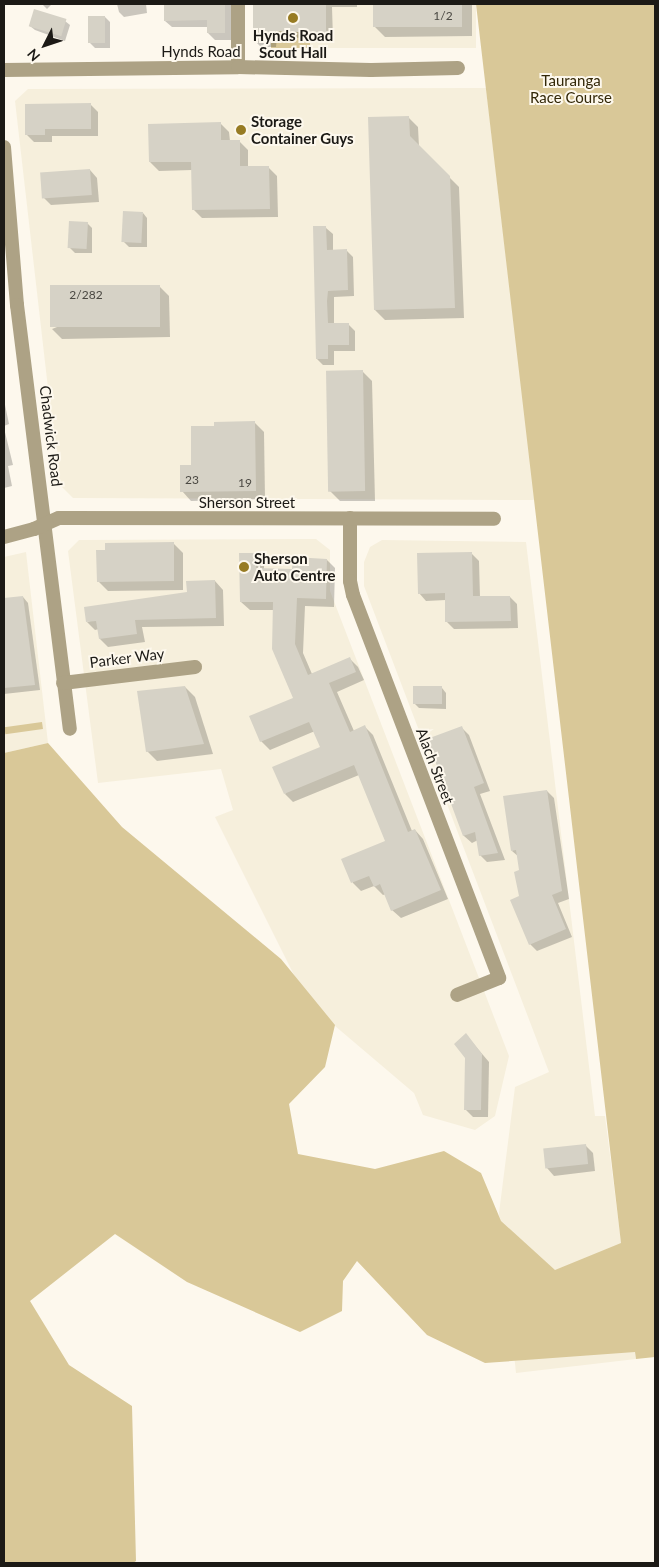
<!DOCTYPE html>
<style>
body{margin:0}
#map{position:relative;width:659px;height:1567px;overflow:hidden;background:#fdf8ed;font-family:Lato,sans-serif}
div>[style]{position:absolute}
.built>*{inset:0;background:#f6efdc;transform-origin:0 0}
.green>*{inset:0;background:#d9c898;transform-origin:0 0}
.shadow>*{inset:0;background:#0003}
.building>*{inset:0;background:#d6d2c6;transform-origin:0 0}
.street>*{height:14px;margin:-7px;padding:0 7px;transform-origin:7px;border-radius:7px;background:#ada285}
.dots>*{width:14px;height:14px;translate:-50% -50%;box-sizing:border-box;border:2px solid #fdf8ed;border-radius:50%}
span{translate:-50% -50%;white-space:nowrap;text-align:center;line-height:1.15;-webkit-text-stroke:4px #fdf8ed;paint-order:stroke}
.number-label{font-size:12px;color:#4a4842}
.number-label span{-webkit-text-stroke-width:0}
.poi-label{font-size:15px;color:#1c1a16;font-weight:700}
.left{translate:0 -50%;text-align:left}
.street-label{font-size:15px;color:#1c1a16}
.park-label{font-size:15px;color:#332808}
.frame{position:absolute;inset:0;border:5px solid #1c1a16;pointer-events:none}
.north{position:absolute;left:20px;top:20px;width:50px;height:50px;-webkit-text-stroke:4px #fdf8ed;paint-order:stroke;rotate:229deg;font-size:14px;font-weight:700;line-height:20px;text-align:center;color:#1c1a16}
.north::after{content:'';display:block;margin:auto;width:18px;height:22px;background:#1c1a16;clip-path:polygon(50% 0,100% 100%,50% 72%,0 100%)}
</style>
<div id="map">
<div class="built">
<div style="left:310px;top:4px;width:166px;height:44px"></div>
<div style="clip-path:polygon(486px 88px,535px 500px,73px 498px,59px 484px,15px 101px,28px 89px)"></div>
<div style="clip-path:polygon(316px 539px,330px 550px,330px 591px,509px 1056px,495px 1116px,475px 1130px,423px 1115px,414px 1093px,308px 1003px,215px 817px,233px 810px,221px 769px,98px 783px,68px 551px,79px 540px)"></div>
<div style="clip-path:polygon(382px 540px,526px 542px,595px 1116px,605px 1116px,636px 1359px,516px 1373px,499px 1213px,515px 1087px,549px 1072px,364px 586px,364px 562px,370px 547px)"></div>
<div style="clip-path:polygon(26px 552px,48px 743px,4px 753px,4px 557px)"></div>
</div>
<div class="green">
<div style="left:271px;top:4px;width:39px;height:44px"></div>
<div style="clip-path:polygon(476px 4px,655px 4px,655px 1357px,636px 1359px,635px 1352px,485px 1363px,427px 1335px,357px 1261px,343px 1281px,342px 1311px,300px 1332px,187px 1282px,115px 1234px,30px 1301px,69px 1365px,132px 1406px,136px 1561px,133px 1563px,4px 1563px,4px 753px,48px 743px,122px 827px,281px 959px,335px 1025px,325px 1067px,289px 1104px,298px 1154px,375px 1169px,444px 1151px,481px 1173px,501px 1221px,555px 1270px,621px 1243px)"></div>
<div style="left:42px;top:722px;width:7px;height:38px;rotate:82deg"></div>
</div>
<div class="shadow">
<div style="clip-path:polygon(42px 4px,52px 4px,47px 9px)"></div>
<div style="clip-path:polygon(117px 4px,146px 4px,147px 13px,124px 17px,119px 12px)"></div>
<div style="clip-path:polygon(208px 4px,231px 4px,232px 40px,215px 40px,208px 33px,208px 27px,172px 27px,165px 21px)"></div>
<div style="clip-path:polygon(254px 4px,357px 4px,357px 7px,332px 7px,333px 39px,277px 37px,276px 47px,261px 47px,254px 40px)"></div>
<div style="clip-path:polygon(374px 4px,472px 4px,472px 36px,385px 37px,375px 27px)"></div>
<div style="clip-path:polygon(105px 17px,110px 22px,110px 48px,95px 48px,90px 43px)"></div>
<div style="clip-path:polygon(65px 21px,70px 25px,65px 41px,35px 30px,30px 26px)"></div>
<div style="clip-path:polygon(90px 104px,98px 112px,98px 136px,52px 136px,52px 142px,34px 142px,26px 134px)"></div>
<div style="clip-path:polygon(408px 117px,418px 127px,419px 147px,459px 187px,464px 318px,385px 320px,375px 310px)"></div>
<div style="clip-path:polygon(221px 124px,229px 132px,230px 141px,239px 141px,248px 150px,248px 167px,268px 167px,277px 176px,278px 217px,202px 218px,193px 209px,192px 170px,159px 171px,150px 162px)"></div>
<div style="clip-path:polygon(90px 170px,97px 178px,99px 202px,51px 205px,43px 197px)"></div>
<div style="clip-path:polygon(143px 213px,147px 218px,147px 247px,129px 247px,124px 242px)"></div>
<div style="clip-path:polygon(87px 223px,92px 228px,92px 253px,75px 253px,70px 248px)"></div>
<div style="clip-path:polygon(326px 228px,333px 234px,333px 251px,347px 251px,353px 257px,354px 296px,334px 297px,334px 324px,348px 324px,355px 331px,355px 351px,334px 351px,334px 365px,323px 365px,317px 359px)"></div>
<div style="clip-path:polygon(159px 286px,169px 296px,170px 337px,62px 339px,52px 329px)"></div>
<div style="clip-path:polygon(362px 371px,372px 381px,375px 501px,340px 501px,330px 491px)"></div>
<div style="clip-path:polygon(4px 400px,9px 424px,4px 426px)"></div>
<div style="clip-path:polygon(255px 423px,264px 432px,265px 499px,191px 501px,182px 491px,192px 466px,216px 427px)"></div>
<div style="clip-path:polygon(4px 428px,13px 465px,8px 466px,12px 486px,4px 488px)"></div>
<div style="clip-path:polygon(173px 543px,183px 553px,183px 590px,108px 591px,98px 581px)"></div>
<div style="clip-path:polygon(471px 553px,479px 561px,480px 597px,510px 597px,517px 604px,518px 628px,454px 629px,447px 622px,446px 600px,426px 601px,419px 593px)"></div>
<div style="clip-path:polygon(255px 554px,264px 563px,264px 569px,294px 570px,327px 560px,335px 568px,334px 607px,305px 606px,303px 653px,312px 674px,350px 659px,358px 667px,364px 680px,337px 692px,354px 731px,365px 727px,373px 735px,412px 831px,415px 830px,423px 839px,448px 899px,401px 918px,392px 910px,386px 894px,383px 895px,374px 886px,361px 891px,353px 883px,343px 860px,387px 841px,359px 775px,293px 802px,285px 794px,321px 748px,315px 731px,270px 750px,261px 741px,294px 699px,274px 610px,250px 610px,241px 602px)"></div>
<div style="clip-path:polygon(215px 581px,223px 590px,224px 626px,142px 627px,145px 642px,108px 647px,100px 639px,99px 629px,95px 630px,87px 622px,188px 593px)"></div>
<div style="clip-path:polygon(23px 597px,28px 603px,40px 690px,4px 694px,4px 599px)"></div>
<div style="clip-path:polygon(185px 687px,195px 697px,213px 754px,157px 761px,147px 751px)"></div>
<div style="clip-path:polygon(442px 688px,446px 693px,446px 709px,419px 708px,414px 703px)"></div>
<div style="clip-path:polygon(462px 728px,469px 735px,490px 791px,480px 794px,505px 860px,487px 862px,480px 855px,478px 840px,472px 843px,464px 836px,429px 740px)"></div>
<div style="clip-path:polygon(547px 791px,554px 798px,569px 899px,558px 903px,572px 937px,537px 951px,530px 944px,521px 897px,519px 857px,512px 851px)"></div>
<div style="clip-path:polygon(466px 1035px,489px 1062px,488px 1117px,473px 1117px,465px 1109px)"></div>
<div style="clip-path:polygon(585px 1145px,593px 1153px,595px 1171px,554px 1176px,547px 1168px)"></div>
</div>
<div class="building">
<div style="clip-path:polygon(164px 4px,225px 4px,225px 33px,207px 33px,207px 20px,164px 21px)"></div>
<div style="clip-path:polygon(253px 4px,326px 4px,326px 33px,270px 31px,270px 41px,253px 41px)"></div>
<div style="left:373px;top:4px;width:89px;height:23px"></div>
<div style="left:34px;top:9px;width:34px;height:18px;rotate:17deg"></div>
<div style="left:88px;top:16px;width:17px;height:27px"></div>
<div style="clip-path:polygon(91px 103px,91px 129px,45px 129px,45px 135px,25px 135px,25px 104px)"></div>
<div style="clip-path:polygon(409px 116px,410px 136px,450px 176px,455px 308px,374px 310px,368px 117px)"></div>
<div style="clip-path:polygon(221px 122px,221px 140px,240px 140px,240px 166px,269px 166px,270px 209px,192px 210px,191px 162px,149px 162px,148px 124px)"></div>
<div style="left:90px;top:169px;width:26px;height:50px;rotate:86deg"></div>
<div style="left:123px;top:211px;width:20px;height:31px;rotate:3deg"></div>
<div style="left:69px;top:221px;width:19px;height:27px;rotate:3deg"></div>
<div style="clip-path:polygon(313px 226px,326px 226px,327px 250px,347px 249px,348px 290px,328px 291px,327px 301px,328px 323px,349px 323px,349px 345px,328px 345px,328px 359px,316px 359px)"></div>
<div style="left:160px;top:285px;width:42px;height:110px;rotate:90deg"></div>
<div style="left:363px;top:370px;width:121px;height:37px;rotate:89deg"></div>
<div style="clip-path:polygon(255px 421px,256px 491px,180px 492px,180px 465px,191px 465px,191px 426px,214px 426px,214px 422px)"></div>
<div style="clip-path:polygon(174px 542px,174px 581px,97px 582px,96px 550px,105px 550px,105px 543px)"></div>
<div style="clip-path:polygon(472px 552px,473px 596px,510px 596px,511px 621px,445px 622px,445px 593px,418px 594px,417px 553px)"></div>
<div style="clip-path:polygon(239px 553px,256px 553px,256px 568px,292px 569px,293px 557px,327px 559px,326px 599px,297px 598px,295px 644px,308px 675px,350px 657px,356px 672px,329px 683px,350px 732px,365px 725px,408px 832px,415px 829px,441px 890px,391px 911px,380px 884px,374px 887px,369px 876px,351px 883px,341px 859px,385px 841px,354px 765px,284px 794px,272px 767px,320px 747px,309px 722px,260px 742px,249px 716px,293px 698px,272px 649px,273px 602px,240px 602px)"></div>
<div style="clip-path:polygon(215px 580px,216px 618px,135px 620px,137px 634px,99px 639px,96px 621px,86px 622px,84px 607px,187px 592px,186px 581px)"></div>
<div style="clip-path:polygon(23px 596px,35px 685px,4px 688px,4px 598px)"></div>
<div style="clip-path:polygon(185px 686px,204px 744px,146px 752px,137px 691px)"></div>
<div style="left:413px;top:686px;width:29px;height:18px"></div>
<div style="clip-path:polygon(462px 726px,484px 783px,474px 787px,498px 853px,479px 856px,475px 832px,463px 836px,427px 739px)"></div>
<div style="clip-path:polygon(547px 790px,562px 891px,552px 895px,566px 929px,529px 945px,510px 900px,519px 896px,514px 872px,519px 870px,516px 850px,511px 851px,503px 796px)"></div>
<div style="clip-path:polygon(466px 1033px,482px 1054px,481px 1110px,464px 1110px,465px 1058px,454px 1044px)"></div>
<div style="left:586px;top:1144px;width:20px;height:43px;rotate:84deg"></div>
</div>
<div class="street">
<div style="left:238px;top:67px;width:63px;rotate:-90deg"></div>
<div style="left:4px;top:70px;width:234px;rotate:-0.7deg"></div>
<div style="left:238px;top:67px;width:133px;rotate:1.3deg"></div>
<div style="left:371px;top:70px;width:87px;rotate:-1.3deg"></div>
<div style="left:4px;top:147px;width:159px;rotate:85.3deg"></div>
<div style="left:17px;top:305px;width:427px;rotate:82.9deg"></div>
<div style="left:350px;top:518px;width:63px;rotate:90deg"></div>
<div style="left:350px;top:581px;width:14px;rotate:78deg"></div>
<div style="left:353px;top:595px;width:410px;rotate:69.1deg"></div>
<div style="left:499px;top:978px;width:45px;rotate:158deg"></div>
<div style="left:4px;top:537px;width:31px;rotate:-15deg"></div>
<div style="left:34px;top:529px;width:27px;rotate:-24deg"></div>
<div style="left:59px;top:518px;width:435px;rotate:0.1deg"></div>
<div style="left:63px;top:683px;width:133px;rotate:-6.9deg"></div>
</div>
<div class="dots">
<div style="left:293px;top:18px;background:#977b23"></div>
<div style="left:241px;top:130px;background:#977b23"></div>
<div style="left:244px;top:567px;background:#977b23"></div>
</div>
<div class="number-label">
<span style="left:443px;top:16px">1/2</span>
<span style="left:86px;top:295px">2/282</span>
<span style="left:192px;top:480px">23</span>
<span style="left:245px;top:483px">19</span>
</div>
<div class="poi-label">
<span style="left:293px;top:44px">Hynds Road<br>Scout Hall</span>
<span class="left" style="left:251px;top:130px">Storage<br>Container Guys</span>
<span class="left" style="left:254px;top:567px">Sherson<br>Auto Centre</span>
</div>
<div class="street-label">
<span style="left:201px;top:52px">Hynds Road</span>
<span style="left:51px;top:436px;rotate:83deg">Chadwick Road</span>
<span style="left:247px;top:503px">Sherson Street</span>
<span style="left:127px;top:658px;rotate:-7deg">Parker Way</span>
<span style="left:435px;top:766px;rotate:69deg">Alach Street</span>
</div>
<div class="park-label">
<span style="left:571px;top:89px">Tauranga<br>Race Course</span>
</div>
<div class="frame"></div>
<div class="north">N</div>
</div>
